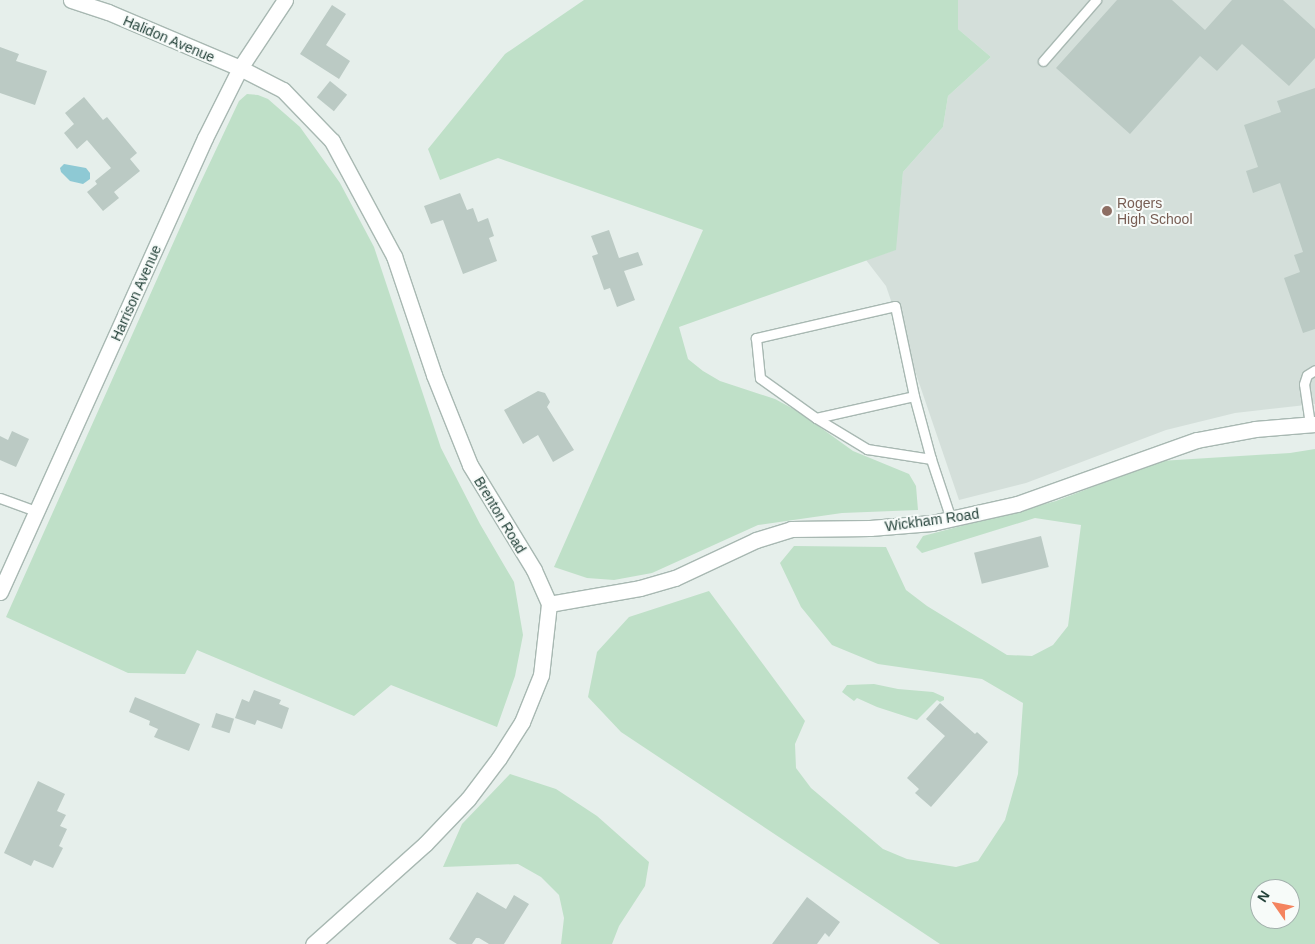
<!DOCTYPE html>
<style>
body{margin:0}
#map{position:relative;width:1315px;height:944px;overflow:hidden;background:#e6efeb;font-family:Helvetica,sans-serif}
div>[style]{position:absolute}
.built>*{inset:0;background:#d4dfda}
.green>*{inset:0;background:#bfe0c8}
.water>*{inset:0;background:#8ec9d4}
.building>*{inset:0;background:#bbcac4;transform-origin:0 0}
.roads{filter:drop-shadow(1px 0 #a8b8b2) drop-shadow(-1px 0 #a8b8b2) drop-shadow(0 1px #a8b8b2) drop-shadow(0 -1px #a8b8b2)}
.service>*{height:9px;margin:-4.5px;padding:0 4.5px;transform-origin:4.5px;border-radius:4.5px;background:#fff}
.tertiary>*{height:15px;margin:-7.5px;padding:0 7.5px;transform-origin:7.5px;border-radius:7.5px;background:#fff}
.secondary>*{height:15px;margin:-7.5px;padding:0 7.5px;transform-origin:7.5px;border-radius:7.5px;background:#fff}
.dots>*{width:14px;height:14px;translate:-50% -50%;box-sizing:border-box;border:2px solid #f7fbf9;border-radius:50%}
span{translate:-50% -50%;white-space:nowrap;text-align:center;line-height:1.15;-webkit-text-stroke:4px #f7fbf9;paint-order:stroke}
.street-label{font-size:14px;color:#24423a}
.education-label{font-size:14px;color:#785e54}
.left{translate:0 -50%;text-align:left}
.north{position:absolute;left:1250px;top:879px;width:50px;height:50px;box-sizing:border-box;background:#f7fbf9;border:1px solid #a3b1ad;border-radius:50%;rotate:303deg;font-size:14px;font-weight:700;line-height:20px;text-align:center;color:#24423a}
.north::after{content:'';display:block;margin:auto;width:18px;height:22px;background:#f4845f;clip-path:polygon(50% 0,100% 100%,50% 72%,0 100%)}
</style>
<div id="map">
<div class="built">
<div style="clip-path:polygon(958px 0,1315px 0,1315px 404px,1235px 413px,1166px 430px,1026px 483px,959px 500px,886px 286px,866px 260px,895px 250px,903px 172px,943px 127px,948px 96px,991px 57px,958px 29px)"></div>
</div>
<div class="green">
<div style="clip-path:polygon(584px 0,958px 0,958px 29px,991px 57px,948px 96px,943px 127px,903px 172px,896px 250px,679px 327px,688px 359px,703px 371px,720px 381px,775px 399px,799px 412px,853px 451px,909px 474px,916px 486px,918px 510px,842px 513px,758px 525px,652px 573px,614px 580px,587px 578px,554px 567px,703px 230px,498px 158px,440px 180px,428px 149px,505px 54px)"></div>
<div style="clip-path:polygon(247px 94px,258px 95px,268px 99px,300px 127px,340px 183px,374px 247px,441px 448px,480px 524px,514px 582px,523px 635px,515px 676px,497px 727px,391px 685px,354px 716px,197px 650px,185px 674px,128px 673px,6px 617px,196px 192px,239px 101px)"></div>
<div style="clip-path:polygon(evenodd,1315px 449px,1315px 944px,940px 944px,621px 732px,588px 697px,597px 652px,629px 617px,709px 591px,805px 721px,795px 744px,796px 768px,811px 788px,883px 849px,907px 859px,956px 867px,978px 861px,1005px 820px,1018px 774px,1023px 703px,982px 679px,878px 664px,832px 645px,801px 607px,780px 563px,794px 546px,886px 547px,906px 590px,927px 606px,1007px 655px,1032px 656px,1053px 645px,1068px 626px,1081px 525px,1035px 518px,922px 553px,916px 547px,923px 536px,1056px 501px,1160px 461px,1290px 453px,1315px 449px,1260px 889px,1290px 889px,1290px 919px,1260px 919px,1260px 889px)"></div>
<div style="clip-path:polygon(874px 684px,898px 689px,933px 692px,944px 697px,944px 700px,940px 702px,937px 700px,917px 720px,877px 707px,857px 698px,854px 701px,842px 692px,847px 685px)"></div>
<div style="clip-path:polygon(510px 774px,556px 789px,597px 816px,649px 862px,645px 886px,619px 926px,612px 944px,561px 944px,564px 918px,559px 895px,541px 877px,518px 864px,443px 867px,462px 824px)"></div>
</div>
<div class="water">
<div style="clip-path:polygon(64px 164px,86px 168px,90px 173px,90px 179px,83px 184px,70px 181px,61px 172px,60px 168px)"></div>
</div>
<div class="building">
<div style="clip-path:polygon(1117px 0,1172px 0,1205px 30px,1232px 0,1283px 0,1315px 29px,1315px 58px,1289px 86px,1242px 44px,1217px 71px,1200px 56px,1130px 134px,1056px 68px)"></div>
<div style="clip-path:polygon(332px 5px,346px 14px,326px 45px,350px 61px,339px 79px,300px 54px)"></div>
<div style="clip-path:polygon(0 47px,19px 54px,16px 61px,47px 71px,35px 105px,0 93px)"></div>
<div style="left:330px;top:81px;width:22px;height:21px;rotate:39deg"></div>
<div style="clip-path:polygon(1315px 88px,1315px 329px,1303px 333px,1284px 278px,1300px 272px,1294px 255px,1303px 252px,1280px 183px,1253px 193px,1246px 171px,1258px 167px,1244px 125px,1281px 112px,1277px 101px)"></div>
<div style="clip-path:polygon(84px 97px,103px 120px,107px 117px,137px 153px,130px 159px,140px 171px,114px 192px,119px 198px,103px 211px,87px 192px,97px 184px,95px 181px,111px 168px,87px 140px,77px 149px,64px 133px,74px 124px,65px 113px)"></div>
<div style="clip-path:polygon(460px 193px,467px 210px,473px 208px,478px 222px,488px 218px,494px 236px,489px 238px,497px 261px,463px 274px,443px 220px,431px 224px,424px 206px)"></div>
<div style="clip-path:polygon(609px 230px,619px 258px,638px 252px,643px 265px,624px 271px,635px 300px,617px 307px,610px 288px,604px 290px,592px 256px,598px 254px,591px 236px)"></div>
<div style="clip-path:polygon(538px 391px,545px 393px,550px 402px,547px 407px,574px 450px,553px 462px,538px 435px,523px 444px,504px 410px)"></div>
<div style="clip-path:polygon(12px 431px,29px 439px,16px 467px,0 460px,0 436px,8px 440px)"></div>
<div style="left:1041px;top:536px;width:32px;height:69px;rotate:76deg"></div>
<div style="clip-path:polygon(254px 690px,281px 700px,279px 704px,289px 708px,282px 729px,257px 720px,255px 725px,235px 718px,242px 699px,249px 702px)"></div>
<div style="clip-path:polygon(135px 697px,200px 724px,189px 751px,154px 737px,158px 729px,149px 725px,150px 721px,129px 712px)"></div>
<div style="clip-path:polygon(940px 703px,975px 734px,977px 732px,988px 742px,931px 807px,915px 793px,919px 789px,907px 778px,945px 736px,926px 719px)"></div>
<div style="left:216px;top:713px;width:19px;height:15px;rotate:18deg"></div>
<div style="clip-path:polygon(38px 781px,65px 794px,57px 811px,66px 815px,60px 826px,67px 829px,59px 846px,63px 848px,53px 868px,34px 860px,31px 866px,4px 853px)"></div>
<div style="clip-path:polygon(477px 892px,506px 909px,514px 895px,529px 904px,504px 944px,489px 944px,479px 938px,476px 938px,472px 944px,457px 944px,449px 939px)"></div>
<div style="clip-path:polygon(807px 897px,840px 922px,829px 937px,825px 933px,817px 944px,772px 944px)"></div>
</div>
<div class="roads">
<div class="service">
<div style="left:1043px;top:61px;width:81px;rotate:-49deg"></div>
<div style="left:816px;top:418px;width:100px;rotate:-12.7deg"></div>
<div style="left:1310px;top:424px;width:40px;rotate:-98.5deg"></div>
<div style="left:1304px;top:384px;width:9px;rotate:-72deg"></div>
<div style="left:1307px;top:375px;width:9px;rotate:-32deg"></div>
<div style="left:931px;top:459px;width:65px;rotate:-105.1deg"></div>
<div style="left:914px;top:396px;width:92px;rotate:-101.9deg"></div>
<div style="left:895px;top:306px;width:143px;rotate:167deg"></div>
<div style="left:756px;top:338px;width:40px;rotate:84.3deg"></div>
<div style="left:760px;top:378px;width:69px;rotate:35.5deg"></div>
<div style="left:816px;top:418px;width:60px;rotate:31.3deg"></div>
<div style="left:867px;top:449px;width:65px;rotate:8.9deg"></div>
<div style="left:931px;top:459px;width:63px;rotate:71.6deg"></div>
<div style="left:0;top:498px;width:38px;rotate:20deg"></div>
</div>
<div class="tertiary">
<div style="left:285px;top:0;width:82px;rotate:123.5deg"></div>
<div style="left:240px;top:68px;width:48px;rotate:27.1deg"></div>
<div style="left:283px;top:90px;width:71px;rotate:46.1deg"></div>
<div style="left:332px;top:141px;width:131px;rotate:61.7deg"></div>
<div style="left:394px;top:256px;width:126px;rotate:71.4deg"></div>
<div style="left:434px;top:375px;width:97px;rotate:68.2deg"></div>
<div style="left:470px;top:465px;width:123px;rotate:58.6deg"></div>
<div style="left:534px;top:570px;width:37px;rotate:66deg"></div>
<div style="left:549px;top:604px;width:71px;rotate:96.4deg"></div>
<div style="left:541px;top:675px;width:51px;rotate:112deg"></div>
<div style="left:522px;top:722px;width:43px;rotate:122.6deg"></div>
<div style="left:499px;top:758px;width:51px;rotate:127.1deg"></div>
<div style="left:468px;top:799px;width:62px;rotate:133.7deg"></div>
<div style="left:425px;top:844px;width:150px;rotate:138.2deg"></div>
<div style="left:549px;top:604px;width:92px;rotate:-10deg"></div>
<div style="left:640px;top:588px;width:36px;rotate:-16deg"></div>
<div style="left:675px;top:578px;width:89px;rotate:-25.1deg"></div>
<div style="left:756px;top:540px;width:37px;rotate:-17deg"></div>
<div style="left:791px;top:529px;width:79px;rotate:-0.7deg"></div>
<div style="left:870px;top:528px;width:62px;rotate:-4.6deg"></div>
<div style="left:932px;top:523px;width:87px;rotate:-12.6deg"></div>
<div style="left:1017px;top:504px;width:191px;rotate:-19.6deg"></div>
<div style="left:1197px;top:440px;width:59px;rotate:-10.7deg"></div>
<div style="left:1255px;top:429px;width:60px;rotate:-4.8deg"></div>
</div>
<div class="secondary">
<div style="left:0;top:592px;width:498px;rotate:-65.7deg"></div>
<div style="left:205px;top:138px;width:78px;rotate:-63.4deg"></div>
<div style="left:240px;top:68px;width:143px;rotate:-157deg"></div>
<div style="left:108px;top:12px;width:39px;rotate:-162deg"></div>
</div>
</div>
<div class="dots">
<div style="left:1107px;top:211px;background:#8d6e63"></div>
</div>
<div class="street-label">
<span style="left:169px;top:39px;rotate:23deg">Halidon Avenue</span>
<span style="left:136px;top:293px;rotate:-66deg">Harrison Avenue</span>
<span style="left:500px;top:515px;rotate:59deg">Brenton Road</span>
<span style="left:932px;top:520px;rotate:-8deg">Wickham Road</span>
</div>
<div class="education-label">
<span class="left" style="left:1117px;top:211px">Rogers<br>High School</span>
</div>
<div class="north">N</div>
</div>
